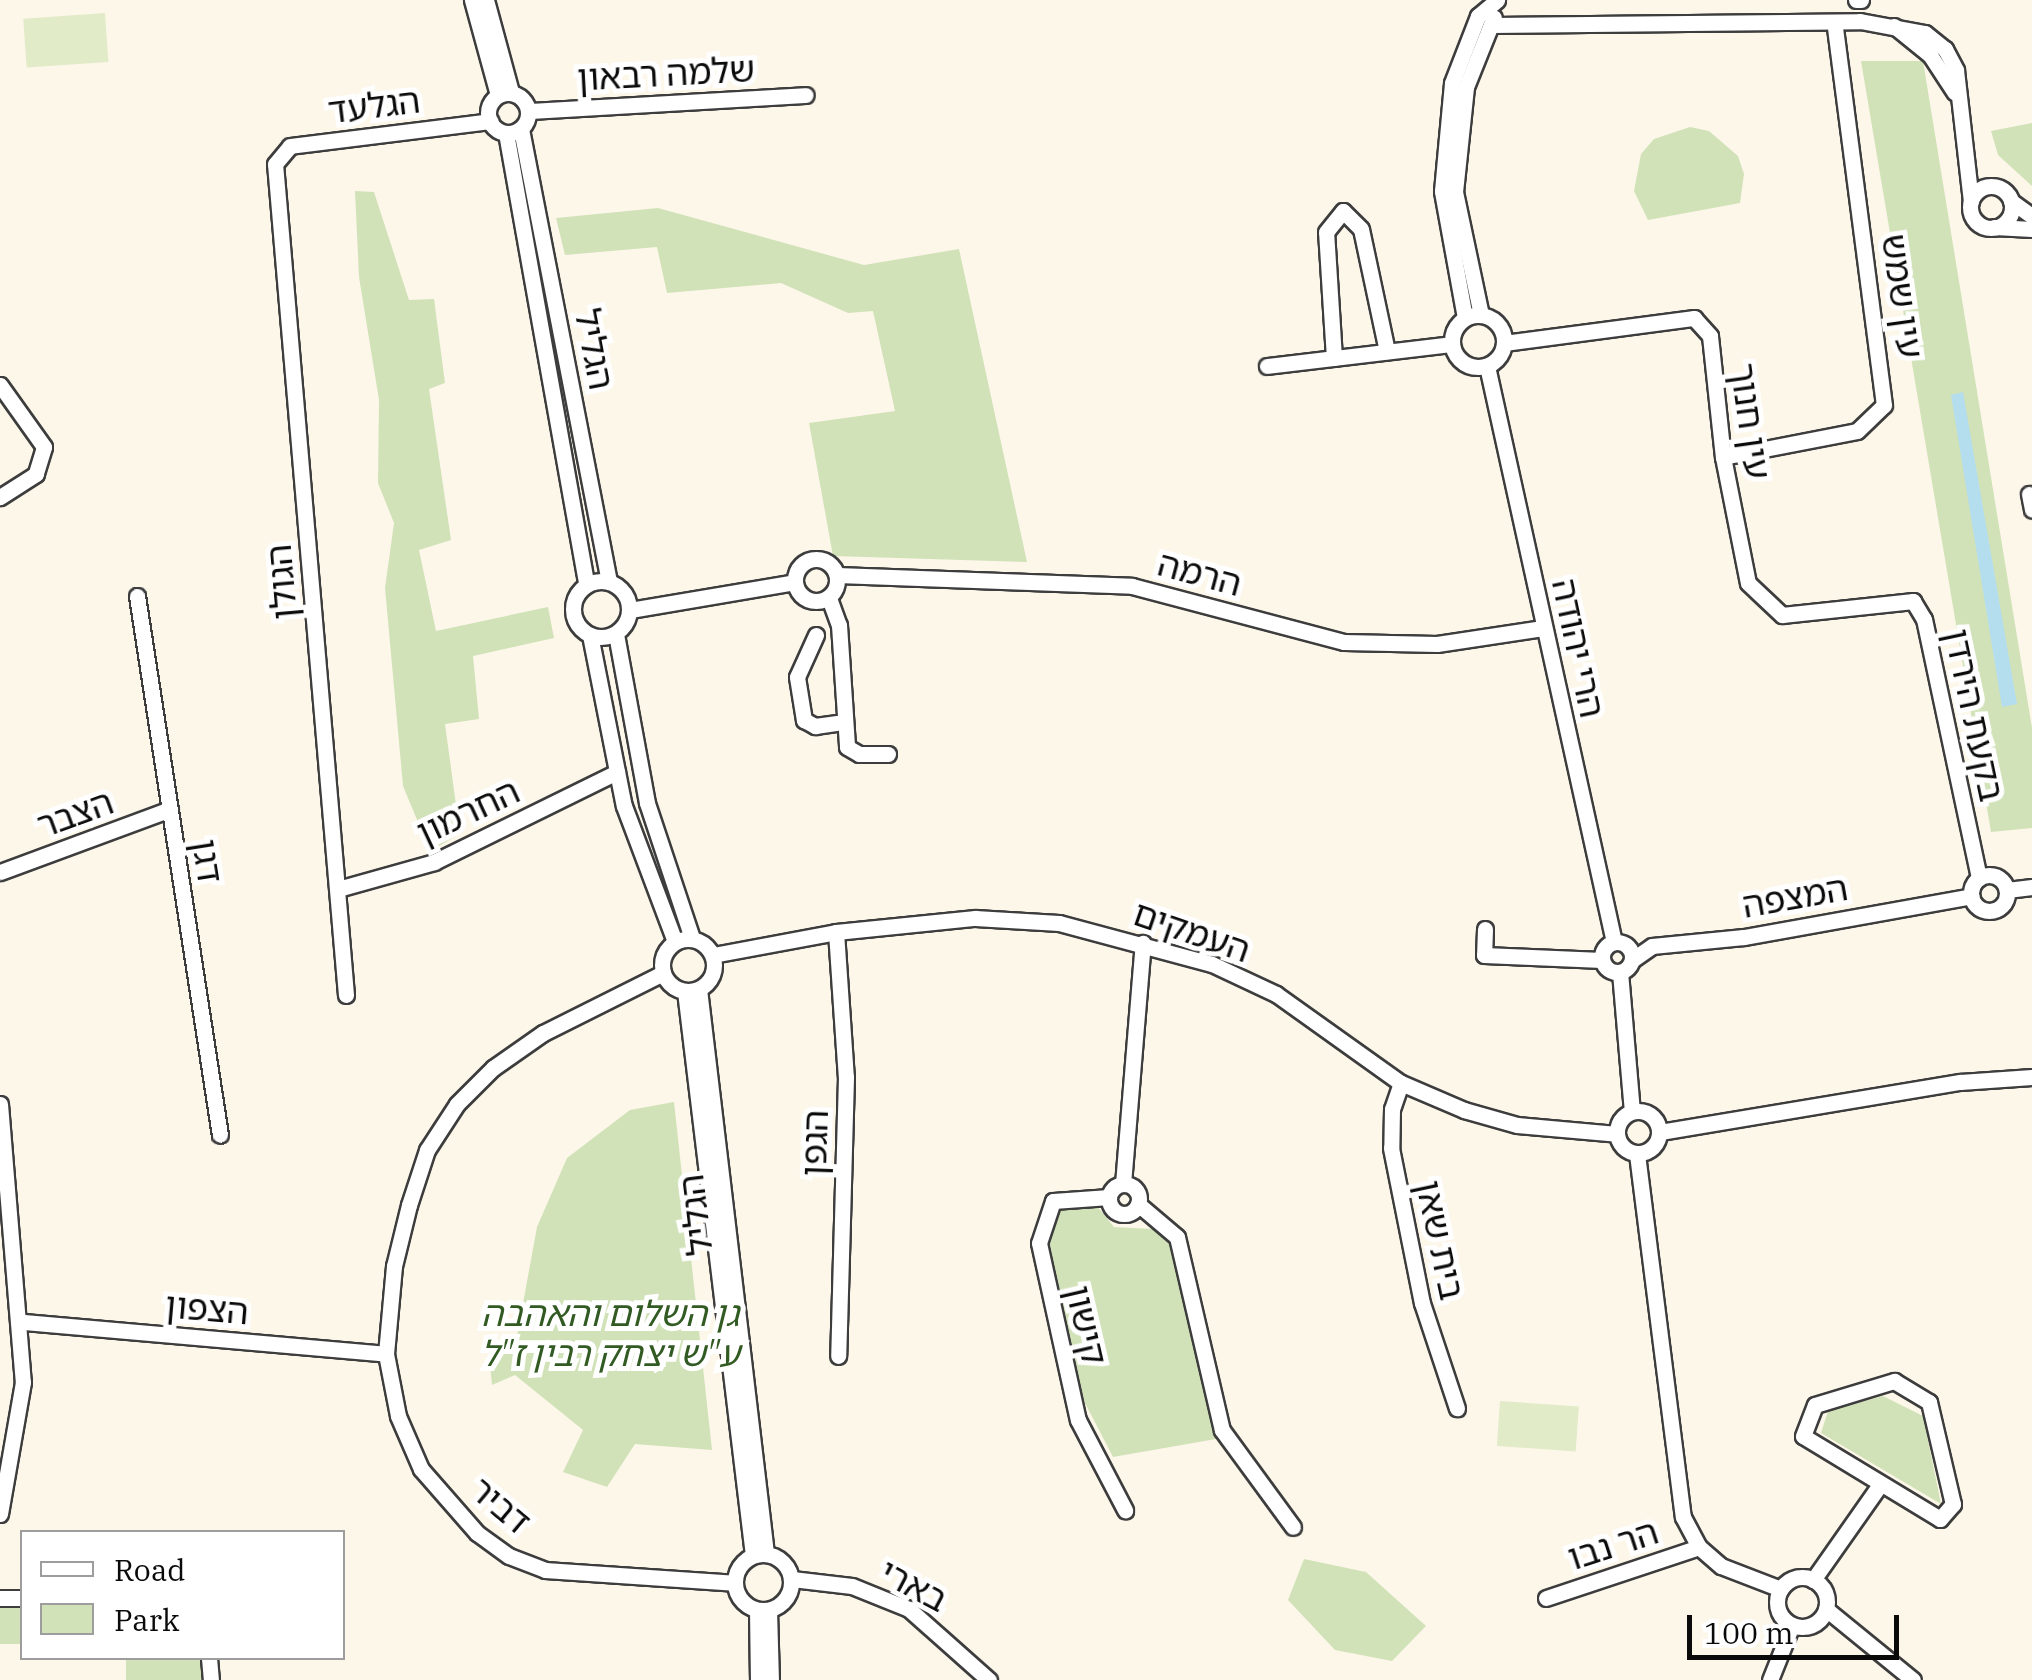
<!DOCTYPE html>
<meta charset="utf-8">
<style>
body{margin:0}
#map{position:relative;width:2032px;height:1680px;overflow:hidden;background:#fdf7ea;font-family:"IBM Plex Serif","Noto Sans Hebrew",serif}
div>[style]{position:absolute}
.green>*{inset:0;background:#d1e2b8;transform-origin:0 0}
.pitch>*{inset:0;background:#e2ebc8;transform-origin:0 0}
.water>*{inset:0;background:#b4ddee}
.roads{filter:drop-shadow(2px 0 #3d3d3d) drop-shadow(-2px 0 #3d3d3d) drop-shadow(0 2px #3d3d3d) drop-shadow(0 -2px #3d3d3d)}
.minor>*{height:15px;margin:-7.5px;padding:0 7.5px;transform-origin:7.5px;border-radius:7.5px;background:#fff}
.minor>.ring{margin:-7.5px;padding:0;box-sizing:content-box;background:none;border:15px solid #fff;border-radius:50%}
span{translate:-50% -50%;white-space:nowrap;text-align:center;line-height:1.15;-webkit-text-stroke:10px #fff;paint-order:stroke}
.street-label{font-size:35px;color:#0a0a0a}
.park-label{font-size:35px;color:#325a23;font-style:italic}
.legend{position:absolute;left:20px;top:1530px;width:325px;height:130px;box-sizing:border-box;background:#fff;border:2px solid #9d9d9d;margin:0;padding:12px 18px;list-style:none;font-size:30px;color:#0a0a0a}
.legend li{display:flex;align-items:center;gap:20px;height:50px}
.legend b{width:50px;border:2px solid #9d9d9d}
.scale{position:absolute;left:1687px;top:1615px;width:212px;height:45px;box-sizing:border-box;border:5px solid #0a0a0a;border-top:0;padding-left:12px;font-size:30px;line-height:35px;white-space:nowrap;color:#0a0a0a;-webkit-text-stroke:8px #fff;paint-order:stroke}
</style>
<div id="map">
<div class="green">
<div style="clip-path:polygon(1861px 61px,1923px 61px,2032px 728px,2032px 828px,1991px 832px)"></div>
<div style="clip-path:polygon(2032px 123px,2032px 186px,1998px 155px,1991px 131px)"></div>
<div style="clip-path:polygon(1690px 127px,1709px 131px,1738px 156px,1744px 174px,1740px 203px,1648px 220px,1634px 191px,1641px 154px,1654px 139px)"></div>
<div style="clip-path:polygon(355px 191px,374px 192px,409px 300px,434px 299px,445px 383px,429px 389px,451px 540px,419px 550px,436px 631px,548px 607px,554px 638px,473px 656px,479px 719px,445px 724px,460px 834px,430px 851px,403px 786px,385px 588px,394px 523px,378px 483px,379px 400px,359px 277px)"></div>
<div style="clip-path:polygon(658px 208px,864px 265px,959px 249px,1027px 562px,833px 556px,809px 423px,895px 411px,873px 311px,848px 313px,781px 283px,667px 293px,657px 247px,565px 255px,556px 218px)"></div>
<div style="clip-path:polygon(674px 1102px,712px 1450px,635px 1444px,607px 1487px,563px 1472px,583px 1430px,515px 1375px,492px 1385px,489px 1354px,515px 1347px,537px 1227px,567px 1158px,630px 1110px)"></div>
<div style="clip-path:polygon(1064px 1206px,1097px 1206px,1114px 1227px,1153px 1229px,1171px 1246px,1216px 1439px,1113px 1457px,1085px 1403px,1058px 1313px,1047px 1241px,1051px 1219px)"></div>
<div style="clip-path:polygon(1883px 1396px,1923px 1416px,1941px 1504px,1821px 1433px,1828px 1411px)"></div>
<div style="clip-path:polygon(1304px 1559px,1366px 1572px,1426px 1626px,1392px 1661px,1335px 1650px,1288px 1600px)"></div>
<div style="left:0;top:1598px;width:22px;height:46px"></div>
<div style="left:126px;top:1658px;width:83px;height:22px"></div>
</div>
<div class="pitch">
<div style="left:105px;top:13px;width:49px;height:82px;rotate:86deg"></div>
<div style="left:1500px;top:1401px;width:79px;height:45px;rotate:4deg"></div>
</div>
<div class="water">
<div style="clip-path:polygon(1963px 392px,2017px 704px,2002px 707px,1951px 395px)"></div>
</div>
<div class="roads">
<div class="minor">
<div style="left:472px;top:0;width:98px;rotate:74.7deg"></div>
<div style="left:486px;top:0;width:95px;rotate:74.8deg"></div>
<div style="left:1856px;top:0;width:5px"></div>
<div style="left:1491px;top:25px;width:369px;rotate:-0.6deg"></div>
<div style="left:1860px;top:21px;width:66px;rotate:10.5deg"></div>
<div style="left:1925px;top:33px;width:26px;rotate:39deg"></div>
<div style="left:1945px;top:49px;width:24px;rotate:62deg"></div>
<div style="left:1956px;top:70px;width:132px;rotate:83.5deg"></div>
<div style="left:1894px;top:26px;width:46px;rotate:38.9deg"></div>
<div style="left:1930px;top:55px;width:45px;rotate:56.7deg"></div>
<div class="ring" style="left:488px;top:93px;width:25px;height:25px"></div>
<div style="left:529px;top:111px;width:277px;rotate:-3.3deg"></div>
<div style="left:521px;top:129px;width:460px;rotate:79deg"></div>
<div style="left:506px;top:133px;width:458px;rotate:79.9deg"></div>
<div class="ring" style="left:1970px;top:186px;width:27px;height:27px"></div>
<div style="left:2011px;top:201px;width:26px;rotate:36deg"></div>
<div style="left:1994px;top:227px;width:38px;rotate:3deg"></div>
<div style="left:1481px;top:315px;width:126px;rotate:-101.9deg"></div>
<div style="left:1455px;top:192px;width:106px;rotate:-84deg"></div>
<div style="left:1466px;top:87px;width:75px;rotate:-68.2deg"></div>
<div class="ring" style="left:1452px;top:315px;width:37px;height:37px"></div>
<div style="left:1465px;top:318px;width:129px;rotate:-100.3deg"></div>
<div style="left:1442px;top:191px;width:108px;rotate:-84.7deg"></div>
<div style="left:1452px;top:83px;width:72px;rotate:-68.8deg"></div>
<div style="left:1478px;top:16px;width:25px;rotate:-40deg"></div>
<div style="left:1504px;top:343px;width:192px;rotate:-7.5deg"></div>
<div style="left:1694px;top:318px;width:24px;rotate:48deg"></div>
<div style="left:1710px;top:336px;width:122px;rotate:83.9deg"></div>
<div style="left:1723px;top:457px;width:128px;rotate:78.8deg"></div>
<div style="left:1748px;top:583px;width:47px;rotate:43.3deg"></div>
<div style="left:1782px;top:615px;width:132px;rotate:-6.1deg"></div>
<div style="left:1913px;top:601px;width:21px;rotate:59deg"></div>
<div style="left:1924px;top:619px;width:265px;rotate:78deg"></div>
<div style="left:1334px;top:358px;width:126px;rotate:-93.6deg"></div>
<div style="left:1326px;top:232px;width:27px;rotate:-51deg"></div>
<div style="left:1343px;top:211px;width:25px;rotate:45deg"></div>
<div style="left:1361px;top:229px;width:125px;rotate:78deg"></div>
<div style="left:1267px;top:366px;width:186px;rotate:-6.8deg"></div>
<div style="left:1487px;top:366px;width:590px;rotate:77.57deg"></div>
<div style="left:0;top:385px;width:76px;rotate:54.6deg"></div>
<div style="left:44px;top:447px;width:28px;rotate:107deg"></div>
<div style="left:36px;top:474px;width:43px;rotate:147.4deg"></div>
<div style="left:1723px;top:457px;width:136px;rotate:-11deg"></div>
<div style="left:1857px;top:431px;width:37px;rotate:-44deg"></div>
<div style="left:1884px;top:405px;width:386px;rotate:-97.4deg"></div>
<div style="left:2029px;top:494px;width:16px;rotate:79deg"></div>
<div class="ring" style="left:795px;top:559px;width:27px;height:27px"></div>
<div style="left:837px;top:575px;width:295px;rotate:2.1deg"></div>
<div style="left:1132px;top:586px;width:219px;rotate:14.8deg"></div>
<div style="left:1344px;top:642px;width:93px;rotate:1.2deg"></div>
<div style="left:1437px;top:644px;width:107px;rotate:-8.6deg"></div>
<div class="ring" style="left:573px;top:581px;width:41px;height:41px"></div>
<div style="left:137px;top:596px;width:545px;rotate:81.25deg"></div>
<div style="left:829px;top:598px;width:29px;rotate:70deg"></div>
<div style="left:839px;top:625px;width:122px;rotate:86.2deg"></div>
<div style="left:847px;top:747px;width:14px;rotate:30deg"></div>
<div style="left:859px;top:754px;width:29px"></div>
<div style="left:630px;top:610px;width:167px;rotate:-9.6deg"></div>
<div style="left:616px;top:634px;width:172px;rotate:79.6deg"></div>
<div style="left:647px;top:803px;width:142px;rotate:71.6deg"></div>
<div style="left:590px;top:635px;width:174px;rotate:78.8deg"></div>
<div style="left:624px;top:806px;width:145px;rotate:69.4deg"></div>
<div style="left:816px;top:635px;width:46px;rotate:114.3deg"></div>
<div style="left:797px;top:677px;width:44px;rotate:80.8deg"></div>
<div style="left:804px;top:720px;width:13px;rotate:29deg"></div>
<div style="left:815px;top:726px;width:28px;rotate:-8deg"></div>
<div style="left:0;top:872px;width:181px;rotate:-20.3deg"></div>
<div class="ring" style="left:1971px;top:875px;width:21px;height:21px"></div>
<div style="left:338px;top:889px;width:100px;rotate:-15.7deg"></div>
<div style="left:434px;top:862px;width:204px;rotate:-26.2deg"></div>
<div style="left:2007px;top:890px;width:25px;rotate:-7deg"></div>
<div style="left:1485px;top:929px;width:26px;rotate:92deg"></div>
<div style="left:1484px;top:955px;width:118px;rotate:2.4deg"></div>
<div style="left:836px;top:932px;width:145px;rotate:86.1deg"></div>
<div style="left:846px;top:1077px;width:279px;rotate:91.6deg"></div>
<div class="ring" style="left:662px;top:939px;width:37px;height:37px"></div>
<div class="ring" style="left:1602px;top:942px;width:15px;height:15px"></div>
<div style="left:713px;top:955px;width:125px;rotate:-10.6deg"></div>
<div style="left:836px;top:932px;width:140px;rotate:-5.8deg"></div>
<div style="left:975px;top:918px;width:84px;rotate:3.4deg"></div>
<div style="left:1059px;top:923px;width:158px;rotate:15deg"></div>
<div style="left:1212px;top:964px;width:71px;rotate:25.1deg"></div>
<div style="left:1276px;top:994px;width:153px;rotate:35.5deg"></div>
<div style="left:1401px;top:1083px;width:69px;rotate:23.2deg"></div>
<div style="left:1464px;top:1110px;width:55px;rotate:15.8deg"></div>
<div style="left:1517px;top:1125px;width:100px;rotate:5.1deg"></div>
<div style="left:1632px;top:960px;width:24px;rotate:-35deg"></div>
<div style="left:1652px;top:946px;width:92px;rotate:-5.6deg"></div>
<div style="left:1744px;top:937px;width:231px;rotate:-10.2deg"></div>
<div style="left:1620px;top:972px;width:140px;rotate:85.1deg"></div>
<div style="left:663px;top:973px;width:134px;rotate:153.4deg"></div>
<div style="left:543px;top:1033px;width:61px;rotate:145deg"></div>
<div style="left:493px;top:1068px;width:51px;rotate:135deg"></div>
<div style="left:457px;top:1104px;width:55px;rotate:123.1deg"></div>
<div style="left:427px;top:1150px;width:58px;rotate:108.1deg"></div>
<div style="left:409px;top:1205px;width:63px;rotate:103.8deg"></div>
<div style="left:394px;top:1266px;width:88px;rotate:95.2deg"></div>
<div style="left:386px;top:1354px;width:63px;rotate:79deg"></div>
<div style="left:398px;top:1416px;width:58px;rotate:66.5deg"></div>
<div style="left:421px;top:1469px;width:85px;rotate:48.8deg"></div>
<div style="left:477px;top:1533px;width:39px;rotate:36deg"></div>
<div style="left:509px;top:1556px;width:39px;rotate:21deg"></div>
<div style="left:545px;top:1570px;width:189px;rotate:3.9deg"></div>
<div style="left:699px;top:989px;width:568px;rotate:83.23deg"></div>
<div style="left:685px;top:991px;width:568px;rotate:83.13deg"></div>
<div style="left:346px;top:995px;width:834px;rotate:-94.88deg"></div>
<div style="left:275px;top:164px;width:23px;rotate:-50deg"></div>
<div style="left:290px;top:146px;width:202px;rotate:-7.1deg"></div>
<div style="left:1401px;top:1083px;width:28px;rotate:109deg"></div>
<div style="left:1392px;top:1109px;width:39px;rotate:91deg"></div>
<div style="left:1391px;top:1148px;width:158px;rotate:78.7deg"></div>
<div style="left:1422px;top:1303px;width:111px;rotate:71.6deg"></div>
<div style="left:0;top:1104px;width:279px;rotate:85.3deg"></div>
<div style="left:23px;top:1382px;width:134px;rotate:99.9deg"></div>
<div class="ring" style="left:1617px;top:1111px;width:27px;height:27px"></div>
<div style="left:1660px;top:1132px;width:304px;rotate:-9.5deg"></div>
<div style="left:1960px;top:1082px;width:72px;rotate:-4deg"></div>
<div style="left:1637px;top:1154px;width:366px;rotate:82.8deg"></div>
<div style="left:1683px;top:1517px;width:34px;rotate:62deg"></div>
<div style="left:1699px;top:1547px;width:29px;rotate:41deg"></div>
<div style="left:1721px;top:1566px;width:64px;rotate:21deg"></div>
<div style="left:1123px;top:1184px;width:242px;rotate:-85.3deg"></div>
<div class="ring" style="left:1109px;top:1184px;width:15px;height:15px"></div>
<div style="left:1109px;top:1197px;width:56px;rotate:175.9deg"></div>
<div style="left:1053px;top:1201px;width:44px;rotate:108.4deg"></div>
<div style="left:1039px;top:1243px;width:181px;rotate:77.6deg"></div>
<div style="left:1078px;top:1420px;width:102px;rotate:62.4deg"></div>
<div style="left:1138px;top:1204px;width:51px;rotate:40.2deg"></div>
<div style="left:1177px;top:1237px;width:198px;rotate:76.9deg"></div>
<div style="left:1222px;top:1430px;width:120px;rotate:53.8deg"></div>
<div style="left:23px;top:1322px;width:364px;rotate:5deg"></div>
<div style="left:1894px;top:1381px;width:41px;rotate:31deg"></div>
<div style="left:1929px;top:1402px;width:105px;rotate:76.8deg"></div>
<div style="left:1953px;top:1504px;width:20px;rotate:131deg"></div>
<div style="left:1940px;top:1519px;width:160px;rotate:-148.8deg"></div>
<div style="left:1803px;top:1436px;width:33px;rotate:-69deg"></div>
<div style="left:1815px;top:1405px;width:83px;rotate:-16.9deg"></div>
<div class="ring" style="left:735px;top:1554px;width:41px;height:41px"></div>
<div class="ring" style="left:1777px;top:1577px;width:35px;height:35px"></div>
<div style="left:792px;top:1579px;width:60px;rotate:6.7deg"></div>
<div style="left:852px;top:1586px;width:61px;rotate:22deg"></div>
<div style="left:909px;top:1609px;width:107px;rotate:41.6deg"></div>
<div style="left:1813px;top:1580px;width:115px;rotate:-54.9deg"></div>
<div style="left:0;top:1598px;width:22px"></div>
<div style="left:1546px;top:1598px;width:161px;rotate:-18.4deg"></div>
<div style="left:1826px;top:1609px;width:112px;rotate:39.2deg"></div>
<div style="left:757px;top:1610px;width:70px;rotate:89.2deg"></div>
<div style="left:769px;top:1610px;width:70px;rotate:88.4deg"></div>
<div style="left:209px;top:1658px;width:22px;rotate:85deg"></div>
<div style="left:1770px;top:1680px;width:59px;rotate:-68.2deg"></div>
</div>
</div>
<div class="street-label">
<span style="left:666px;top:73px;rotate:-3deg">שלמה רבאון</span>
<span style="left:374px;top:105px;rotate:-7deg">הגלעד</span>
<span style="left:1903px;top:296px;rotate:82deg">עין שמש</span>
<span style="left:595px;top:349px;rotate:79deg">הגליל</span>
<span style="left:1751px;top:421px;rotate:82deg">עין חנוך</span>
<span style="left:1200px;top:573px;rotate:15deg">הרמה</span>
<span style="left:281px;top:582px;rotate:-95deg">הגולן</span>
<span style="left:1579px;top:648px;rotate:78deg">הרי יהודה</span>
<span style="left:1975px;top:715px;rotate:78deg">בקעת הירדן</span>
<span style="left:468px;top:811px;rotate:-25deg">החרמון</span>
<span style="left:75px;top:813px;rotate:-20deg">הצבר</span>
<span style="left:208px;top:861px;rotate:81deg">דגן</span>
<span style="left:1795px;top:896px;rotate:-10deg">המצפה</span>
<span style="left:1192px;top:931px;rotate:19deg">העמקים</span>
<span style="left:814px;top:1143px;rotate:-88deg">הגפן</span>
<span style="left:695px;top:1215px;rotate:-97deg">הגליל</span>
<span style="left:1441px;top:1240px;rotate:78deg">בית שאן</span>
<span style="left:207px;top:1308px;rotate:5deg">הצפון</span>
<span style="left:1087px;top:1325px;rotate:77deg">קישון</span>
<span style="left:501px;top:1505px;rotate:40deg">דביר</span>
<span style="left:1613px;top:1544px;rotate:-18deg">הר נבו</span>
<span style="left:914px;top:1585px;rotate:28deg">בארי</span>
</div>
<div class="park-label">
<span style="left:610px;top:1333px">גן השלום והאהבה<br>ע"ש יצחק רבין ז"ל</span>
</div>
<ul class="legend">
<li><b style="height:12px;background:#fff"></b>Road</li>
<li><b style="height:28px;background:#d1e2b8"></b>Park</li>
</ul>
<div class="scale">100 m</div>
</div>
